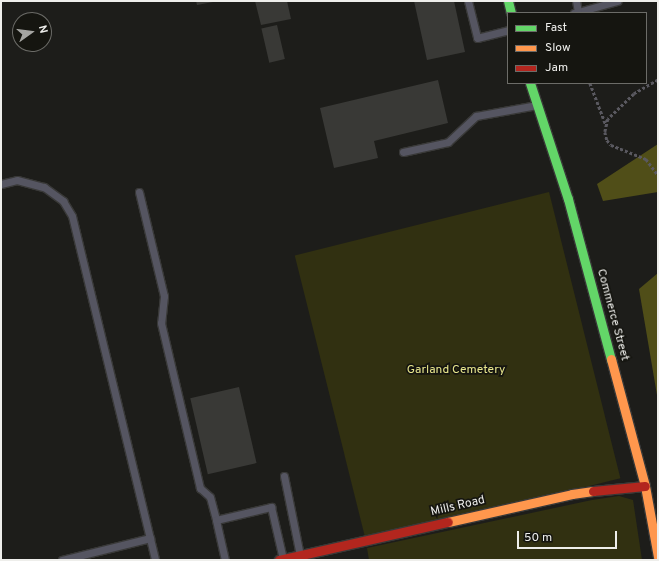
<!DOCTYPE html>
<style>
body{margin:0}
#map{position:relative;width:659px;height:561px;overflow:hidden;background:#1d1d1a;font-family:Overpass,sans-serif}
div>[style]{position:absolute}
.green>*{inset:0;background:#313011;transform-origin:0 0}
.forest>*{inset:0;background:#504e18}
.building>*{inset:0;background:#393936;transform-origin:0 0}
.path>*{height:2.5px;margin-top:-1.25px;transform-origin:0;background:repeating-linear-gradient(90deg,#5a5960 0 3px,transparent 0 5px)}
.roads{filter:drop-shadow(1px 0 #393938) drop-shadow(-1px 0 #393938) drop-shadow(0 1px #393938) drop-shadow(0 -1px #393938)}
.lane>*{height:7px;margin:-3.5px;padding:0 3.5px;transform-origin:3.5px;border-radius:3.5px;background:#555561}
.fast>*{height:9px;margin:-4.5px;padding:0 4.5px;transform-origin:4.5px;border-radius:4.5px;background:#63d668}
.slow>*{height:9px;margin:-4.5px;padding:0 4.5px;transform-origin:4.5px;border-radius:4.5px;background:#ff974d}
.jam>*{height:9px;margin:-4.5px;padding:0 4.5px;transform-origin:4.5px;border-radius:4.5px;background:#b3261e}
span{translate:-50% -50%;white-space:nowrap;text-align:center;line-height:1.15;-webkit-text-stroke:3.5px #151510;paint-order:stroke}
.street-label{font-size:12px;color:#eeeeeb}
.park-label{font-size:12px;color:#e8e68d}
.frame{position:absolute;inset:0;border:2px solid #eeeeeb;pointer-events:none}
.legend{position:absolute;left:507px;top:12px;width:140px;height:72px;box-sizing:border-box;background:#151510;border:1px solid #6c6c68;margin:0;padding:5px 7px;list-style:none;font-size:12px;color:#eeeeeb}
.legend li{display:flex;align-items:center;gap:8px;height:20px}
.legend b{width:20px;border:1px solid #6c6c68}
.north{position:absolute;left:12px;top:12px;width:40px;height:40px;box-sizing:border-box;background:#151510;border:1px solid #6c6c68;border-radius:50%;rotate:76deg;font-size:11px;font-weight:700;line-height:16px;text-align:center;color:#eeeeeb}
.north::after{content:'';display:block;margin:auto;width:14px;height:18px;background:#a5a5a2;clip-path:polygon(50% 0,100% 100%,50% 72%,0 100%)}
.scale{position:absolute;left:517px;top:531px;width:100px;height:18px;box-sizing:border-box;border:2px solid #eeeeeb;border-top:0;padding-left:5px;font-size:12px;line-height:14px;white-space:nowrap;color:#eeeeeb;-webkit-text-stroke:3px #151510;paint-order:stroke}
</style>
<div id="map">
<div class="green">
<div style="left:549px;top:192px;width:295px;height:262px;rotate:76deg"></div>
<div style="clip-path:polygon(619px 496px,633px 500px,642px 560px,369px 560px,367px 548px,592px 500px)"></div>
</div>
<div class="forest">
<div style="clip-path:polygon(658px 144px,658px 192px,603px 201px,597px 184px)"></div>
<div style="clip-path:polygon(658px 273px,658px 401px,639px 289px)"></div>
</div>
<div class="building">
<div style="clip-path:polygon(196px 1px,213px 1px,213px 2px,197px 5px)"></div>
<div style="clip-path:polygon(255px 1px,287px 1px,291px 19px,261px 25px)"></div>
<div style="clip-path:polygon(414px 1px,454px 1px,465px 52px,427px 60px)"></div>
<div style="left:277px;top:25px;width:35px;height:16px;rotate:77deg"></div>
<div style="clip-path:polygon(438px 80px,448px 123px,374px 141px,378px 158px,334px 168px,320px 108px)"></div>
<div style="left:239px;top:387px;width:78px;height:50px;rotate:77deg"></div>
</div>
<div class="path">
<div style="left:658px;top:80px;width:28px;rotate:150deg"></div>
<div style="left:634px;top:94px;width:36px;rotate:136deg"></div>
<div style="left:608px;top:119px;width:13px;rotate:103deg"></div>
<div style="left:605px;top:132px;width:8px;rotate:76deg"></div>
<div style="left:607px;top:140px;width:6px;rotate:51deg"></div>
<div style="left:611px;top:145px;width:38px;rotate:22deg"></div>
<div style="left:646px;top:159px;width:20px;rotate:53deg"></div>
<div style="left:590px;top:83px;width:45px;rotate:69.1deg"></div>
</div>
<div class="roads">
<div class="lane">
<div style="left:468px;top:1px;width:38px;rotate:76deg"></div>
<div style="left:477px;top:38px;width:32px;rotate:-14deg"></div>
<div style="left:578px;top:12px;width:41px;rotate:-15.8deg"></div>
<div style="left:574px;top:13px;width:4px;rotate:-14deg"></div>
<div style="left:578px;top:12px;width:11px;rotate:-100deg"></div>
<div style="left:403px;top:152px;width:46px;rotate:-12.5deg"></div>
<div style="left:448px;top:142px;width:38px;rotate:-43deg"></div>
<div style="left:476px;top:116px;width:62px;rotate:-10.2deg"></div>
<div style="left:1px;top:184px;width:16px;rotate:-14deg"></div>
<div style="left:17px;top:180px;width:28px;rotate:15deg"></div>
<div style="left:44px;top:187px;width:24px;rotate:36deg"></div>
<div style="left:63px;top:201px;width:17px;rotate:59deg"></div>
<div style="left:72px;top:216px;width:354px;rotate:76.4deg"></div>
<div style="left:139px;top:192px;width:107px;rotate:76.5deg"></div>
<div style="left:164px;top:296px;width:27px;rotate:96deg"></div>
<div style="left:161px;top:323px;width:170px;rotate:76.7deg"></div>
<div style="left:200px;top:488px;width:13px;rotate:42deg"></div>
<div style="left:210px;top:497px;width:24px;rotate:75deg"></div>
<div style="left:284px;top:476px;width:81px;rotate:78.6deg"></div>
<div style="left:62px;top:560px;width:91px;rotate:-14deg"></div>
<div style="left:225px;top:560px;width:41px;rotate:-102.7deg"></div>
<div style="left:216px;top:520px;width:57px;rotate:-13.3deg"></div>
<div style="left:271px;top:507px;width:53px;rotate:77deg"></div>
</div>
<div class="fast">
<div style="left:508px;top:1px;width:12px;rotate:76deg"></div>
<div style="left:530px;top:83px;width:122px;rotate:71.9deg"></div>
<div style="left:568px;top:199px;width:166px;rotate:75deg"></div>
</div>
<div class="slow">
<div style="left:611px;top:359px;width:131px;rotate:75deg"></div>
<div style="left:645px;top:486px;width:72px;rotate:79.6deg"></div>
<div style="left:448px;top:522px;width:127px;rotate:-12.7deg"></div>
<div style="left:572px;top:494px;width:21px;rotate:-8deg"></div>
</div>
<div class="jam">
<div style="left:593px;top:491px;width:52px;rotate:-5.5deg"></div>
<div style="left:279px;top:560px;width:173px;rotate:-12.7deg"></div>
</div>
</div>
<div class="street-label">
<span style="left:612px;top:315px;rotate:75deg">Commerce Street</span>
<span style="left:458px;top:507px;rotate:-13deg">Mills Road</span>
</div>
<div class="park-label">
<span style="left:456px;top:371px">Garland Cemetery</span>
</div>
<div class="frame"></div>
<ul class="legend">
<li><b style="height:5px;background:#63d668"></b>Fast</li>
<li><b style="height:5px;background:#ff974d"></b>Slow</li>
<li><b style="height:5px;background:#b3261e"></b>Jam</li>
</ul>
<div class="north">N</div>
<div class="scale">50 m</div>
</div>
